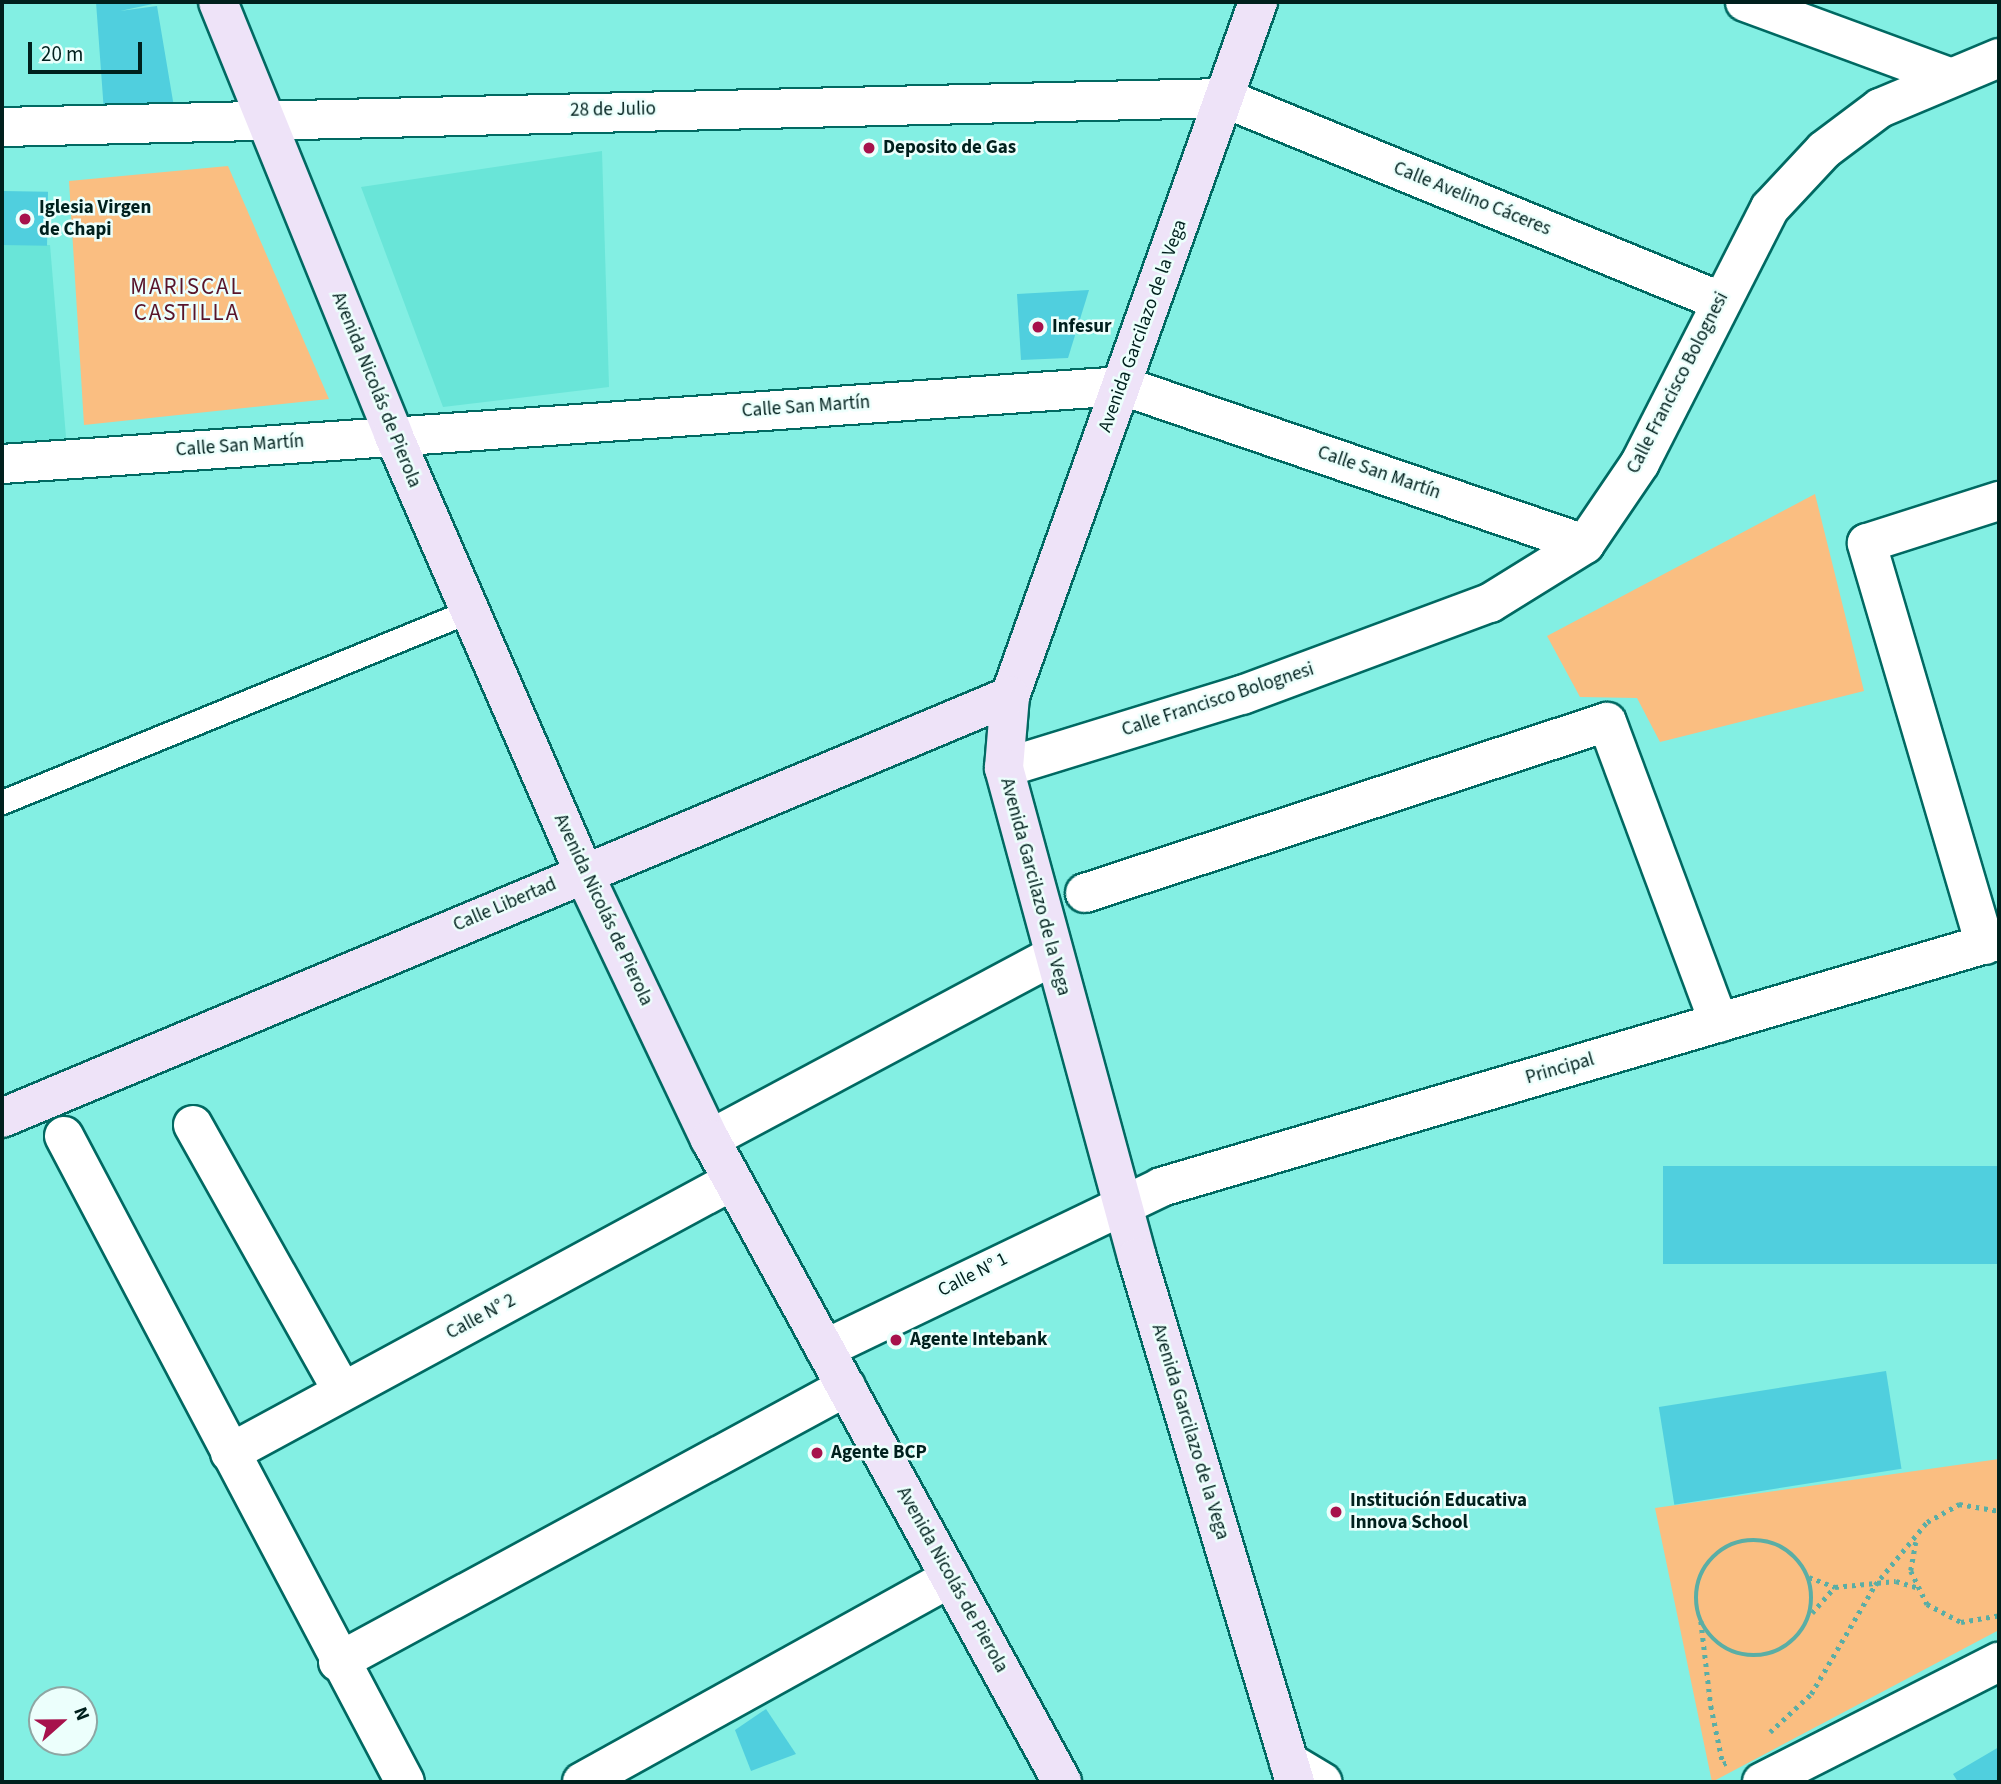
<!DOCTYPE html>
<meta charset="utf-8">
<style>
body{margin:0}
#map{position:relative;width:2001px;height:1784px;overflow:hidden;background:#83efe3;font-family:"Source Sans 3",sans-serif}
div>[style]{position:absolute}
.built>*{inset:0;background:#69e5d8}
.green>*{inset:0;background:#fabe81}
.building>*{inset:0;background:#50cfde;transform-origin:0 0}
.path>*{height:4.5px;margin-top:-2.25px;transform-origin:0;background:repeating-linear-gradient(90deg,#5aaea5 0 3.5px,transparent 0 8.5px)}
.path>.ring{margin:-2.25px;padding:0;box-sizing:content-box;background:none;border:4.5px solid #5aaea5;border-radius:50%}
.roads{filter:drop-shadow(2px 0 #016962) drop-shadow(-2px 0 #016962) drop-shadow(0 2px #016962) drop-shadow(0 -2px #016962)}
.lane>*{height:23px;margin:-11.5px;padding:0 11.5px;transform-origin:11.5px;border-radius:11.5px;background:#fff}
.street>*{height:38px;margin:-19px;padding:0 19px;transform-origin:19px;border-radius:19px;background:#fff}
.secondary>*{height:38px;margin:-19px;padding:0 19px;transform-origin:19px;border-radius:19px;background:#eee3f8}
.dots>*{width:19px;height:19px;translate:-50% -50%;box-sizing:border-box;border:4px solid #ecfffc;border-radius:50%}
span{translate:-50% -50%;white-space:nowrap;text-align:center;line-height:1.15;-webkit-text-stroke:5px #ecfffc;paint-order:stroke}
.street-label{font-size:19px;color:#00201d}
.poi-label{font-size:19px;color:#00201d;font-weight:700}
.left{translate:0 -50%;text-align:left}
.quarter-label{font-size:23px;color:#59152a;letter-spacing:2px}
.frame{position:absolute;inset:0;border:4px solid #00201d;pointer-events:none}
.north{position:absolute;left:28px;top:1686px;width:70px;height:70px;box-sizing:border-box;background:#ecfffc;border:2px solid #8ea6a3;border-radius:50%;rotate:69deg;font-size:19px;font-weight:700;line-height:28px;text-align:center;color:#00201d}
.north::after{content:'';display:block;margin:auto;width:24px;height:32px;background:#a7124c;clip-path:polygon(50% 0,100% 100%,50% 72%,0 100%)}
.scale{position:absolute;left:28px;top:42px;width:114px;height:32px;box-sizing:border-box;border:4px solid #00201d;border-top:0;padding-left:9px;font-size:21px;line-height:24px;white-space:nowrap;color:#00201d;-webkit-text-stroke:5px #ecfffc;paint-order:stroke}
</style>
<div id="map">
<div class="built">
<div style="clip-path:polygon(602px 151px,609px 387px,443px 407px,361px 187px)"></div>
<div style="clip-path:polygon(2px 245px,50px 245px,67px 449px,2px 454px)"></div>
</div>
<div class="green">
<div style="clip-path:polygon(228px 166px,329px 399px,84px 425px,69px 181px)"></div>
<div style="clip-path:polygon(1815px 494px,1864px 691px,1660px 742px,1637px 698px,1580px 697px,1547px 636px)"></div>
<div style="clip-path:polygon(1999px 1459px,1999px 1630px,1712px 1782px,1655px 1508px)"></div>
</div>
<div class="building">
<div style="clip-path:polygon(96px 2px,162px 2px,120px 11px,157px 6px,174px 107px,104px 112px)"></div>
<div style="left:2px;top:191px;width:46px;height:54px;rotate:1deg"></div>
<div style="clip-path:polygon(1089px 290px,1068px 358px,1021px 360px,1017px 294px)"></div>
<div style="left:1999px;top:1166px;width:98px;height:336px;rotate:90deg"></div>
<div style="left:1886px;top:1371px;width:99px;height:230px;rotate:81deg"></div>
<div style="clip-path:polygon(766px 1709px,796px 1754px,751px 1771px,735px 1730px)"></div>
<div style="clip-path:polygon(1999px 1747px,1999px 1782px,1958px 1782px,1953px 1774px)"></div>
</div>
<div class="path">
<div class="ring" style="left:1696px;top:1540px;width:111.5px;height:111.5px"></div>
<div style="left:1916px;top:1542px;width:29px;rotate:100deg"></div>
<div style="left:1911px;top:1571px;width:37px;rotate:64deg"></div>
<div style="left:1927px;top:1604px;width:38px;rotate:28deg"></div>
<div style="left:1961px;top:1622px;width:39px;rotate:-10deg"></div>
<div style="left:1809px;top:1577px;width:28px;rotate:21deg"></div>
<div style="left:1835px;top:1587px;width:61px;rotate:-5.6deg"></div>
<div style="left:1896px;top:1581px;width:21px;rotate:17deg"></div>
<div style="left:1812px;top:1613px;width:35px;rotate:-49deg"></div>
<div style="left:1701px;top:1621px;width:86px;rotate:83.3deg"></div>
<div style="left:1711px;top:1706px;width:59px;rotate:78.3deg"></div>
<div style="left:1723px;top:1764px;width:5px;rotate:-22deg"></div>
<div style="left:1770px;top:1732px;width:56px;rotate:-42.8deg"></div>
<div style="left:1811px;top:1694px;width:126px;rotate:-59.6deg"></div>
<div style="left:1875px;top:1585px;width:82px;rotate:-50.5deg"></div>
<div style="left:1927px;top:1522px;width:37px;rotate:-29deg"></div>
<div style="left:1959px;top:1504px;width:41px;rotate:9.9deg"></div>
</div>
<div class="roads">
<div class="lane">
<div style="left:2px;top:802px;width:505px;rotate:-22.24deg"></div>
</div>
<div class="street">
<div style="left:1745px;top:2px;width:214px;rotate:20.2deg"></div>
<div style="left:2px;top:127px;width:1222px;rotate:-1.36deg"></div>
<div style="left:1224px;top:98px;width:536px;rotate:22.26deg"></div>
<div style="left:2px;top:464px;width:1124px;rotate:-3.98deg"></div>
<div style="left:1123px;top:386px;width:488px;rotate:18.9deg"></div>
<div style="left:1004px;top:768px;width:249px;rotate:-17.1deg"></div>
<div style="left:1242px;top:695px;width:265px;rotate:-20.4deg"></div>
<div style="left:1490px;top:603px;width:112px;rotate:-31.8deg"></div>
<div style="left:1585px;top:544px;width:98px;rotate:-55.8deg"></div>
<div style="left:1640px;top:463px;width:286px;rotate:-63deg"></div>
<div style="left:1770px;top:208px;width:79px;rotate:-47deg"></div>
<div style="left:1824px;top:150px;width:70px;rotate:-36.9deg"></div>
<div style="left:1880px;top:108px;width:129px;rotate:-22.8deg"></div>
<div style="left:1085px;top:893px;width:549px;rotate:-18.14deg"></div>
<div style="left:1607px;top:722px;width:321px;rotate:69.6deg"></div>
<div style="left:1985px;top:945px;width:419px;rotate:-106.4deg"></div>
<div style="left:1867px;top:543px;width:139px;rotate:-17.7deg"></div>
<div style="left:193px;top:1125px;width:305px;rotate:60.7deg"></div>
<div style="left:64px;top:1136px;width:730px;rotate:62.17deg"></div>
<div style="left:710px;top:1139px;width:389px;rotate:-28.1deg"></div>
<div style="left:825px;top:1349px;width:373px;rotate:-25.7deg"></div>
<div style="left:1161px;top:1187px;width:874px;rotate:-16.42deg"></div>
<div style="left:230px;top:1453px;width:571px;rotate:-28.45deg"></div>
<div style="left:338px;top:1662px;width:578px;rotate:-28.43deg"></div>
<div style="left:1289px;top:1762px;width:39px;rotate:31deg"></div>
<div style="left:582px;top:1782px;width:421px;rotate:-29deg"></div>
<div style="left:1762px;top:1782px;width:266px;rotate:-26.9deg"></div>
</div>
<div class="secondary">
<div style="left:218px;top:2px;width:466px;rotate:67.9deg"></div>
<div style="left:393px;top:434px;width:477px;rotate:66.5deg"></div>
<div style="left:583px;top:872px;width:296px;rotate:64.6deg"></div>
<div style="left:710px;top:1139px;width:733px;rotate:61.3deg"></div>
<div style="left:1258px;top:2px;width:737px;rotate:109.66deg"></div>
<div style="left:1010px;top:696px;width:72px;rotate:94.8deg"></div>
<div style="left:1004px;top:768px;width:507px;rotate:74.78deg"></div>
<div style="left:1137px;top:1257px;width:548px;rotate:73.25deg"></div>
<div style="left:2px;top:1118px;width:1093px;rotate:-22.72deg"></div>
</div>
</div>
<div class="dots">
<div style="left:869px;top:148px;background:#a7124c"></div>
<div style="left:25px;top:219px;background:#a7124c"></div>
<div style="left:1038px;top:327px;background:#a7124c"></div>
<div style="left:896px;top:1340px;background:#a7124c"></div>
<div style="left:817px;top:1453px;background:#a7124c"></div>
<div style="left:1336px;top:1512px;background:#a7124c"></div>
</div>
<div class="street-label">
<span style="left:613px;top:110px;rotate:-1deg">28 de Julio</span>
<span style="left:1472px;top:199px;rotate:22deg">Calle Avelino Cáceres</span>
<span style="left:1143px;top:326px;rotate:-70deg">Avenida Garcilazo de la Vega</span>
<span style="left:1678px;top:383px;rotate:-63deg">Calle Francisco Bolognesi</span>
<span style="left:376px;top:390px;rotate:68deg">Avenida Nicolás de Pierola</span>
<span style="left:806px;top:407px;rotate:-4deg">Calle San Martín</span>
<span style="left:240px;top:446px;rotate:-4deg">Calle San Martín</span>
<span style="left:1379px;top:473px;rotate:19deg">Calle San Martín</span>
<span style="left:1218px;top:700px;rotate:-18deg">Calle Francisco Bolognesi</span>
<span style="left:1035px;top:887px;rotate:75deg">Avenida Garcilazo de la Vega</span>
<span style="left:505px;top:905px;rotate:-23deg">Calle Libertad</span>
<span style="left:603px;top:910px;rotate:65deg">Avenida Nicolás de Pierola</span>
<span style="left:1560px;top:1069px;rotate:-16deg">Principal</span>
<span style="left:973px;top:1275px;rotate:-27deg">Calle N° 1</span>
<span style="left:481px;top:1317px;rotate:-28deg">Calle N° 2</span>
<span style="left:1190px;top:1432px;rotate:73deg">Avenida Garcilazo de la Vega</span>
<span style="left:952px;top:1580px;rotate:61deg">Avenida Nicolás de Pierola</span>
</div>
<div class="poi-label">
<span class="left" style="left:883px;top:148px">Deposito de Gas</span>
<span class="left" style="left:39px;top:219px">Iglesia Virgen<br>de Chapi</span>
<span class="left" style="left:1052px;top:327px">Infesur</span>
<span class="left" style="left:910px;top:1340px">Agente Intebank</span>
<span class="left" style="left:831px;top:1453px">Agente BCP</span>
<span class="left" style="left:1350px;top:1512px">Institución Educativa<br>Innova School</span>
</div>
<div class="quarter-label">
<span style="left:187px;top:300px">MARISCAL<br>CASTILLA</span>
</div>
<div class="frame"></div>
<div class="north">N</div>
<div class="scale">20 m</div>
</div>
